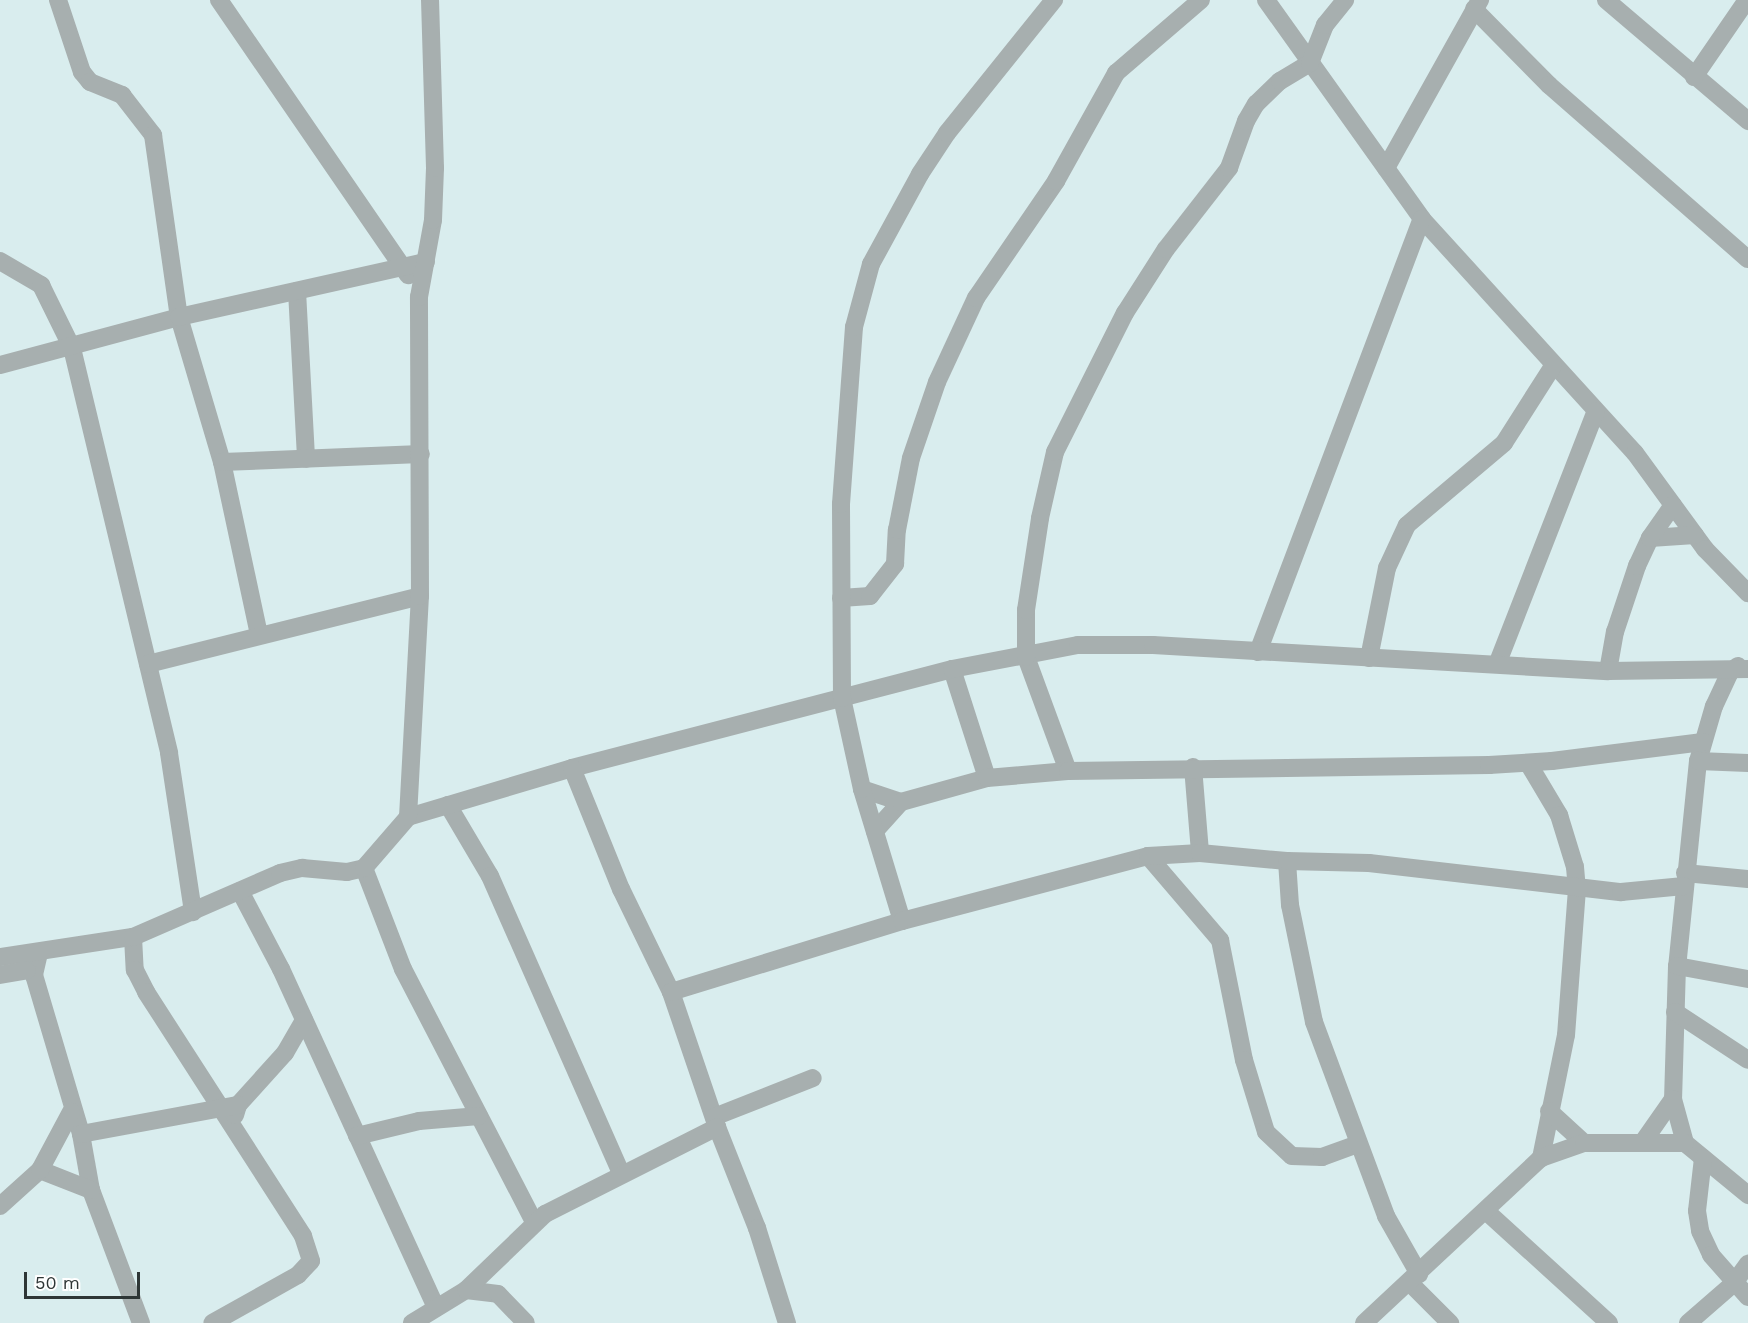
<!DOCTYPE html>
<style>
body{margin:0}
#map{position:relative;width:1748px;height:1323px;overflow:hidden;background:#d9edee;font-family:"Work Sans",sans-serif}
div>[style]{position:absolute}
.minor>*{height:18px;margin:-9px;padding:0 9px;transform-origin:9px;border-radius:9px;background:#a7afaf}
span{translate:-50% -50%;white-space:nowrap;text-align:center;line-height:1.15;-webkit-text-stroke:5px #fff;paint-order:stroke}
.scale{position:absolute;left:24px;top:1272px;width:116px;height:27px;box-sizing:border-box;border:3px solid #2e3636;border-top:0;padding-left:8px;font-size:18px;line-height:21px;white-space:nowrap;color:#2e3636;-webkit-text-stroke:4px #fff;paint-order:stroke}
</style>
<div id="map">
<div class="minor">
<div style="left:58px;top:0;width:76px;rotate:71.6deg"></div>
<div style="left:82px;top:72px;width:13px;rotate:51deg"></div>
<div style="left:90px;top:82px;width:35px;rotate:22deg"></div>
<div style="left:122px;top:95px;width:51px;rotate:52.2deg"></div>
<div style="left:153px;top:135px;width:184px;rotate:81.9deg"></div>
<div style="left:179px;top:317px;width:151px;rotate:73.5deg"></div>
<div style="left:222px;top:462px;width:177px;rotate:77.9deg"></div>
<div style="left:219px;top:0;width:334px;rotate:55.5deg"></div>
<div style="left:1266px;top:0;width:269px;rotate:54.5deg"></div>
<div style="left:1422px;top:219px;width:316px;rotate:47.7deg"></div>
<div style="left:1635px;top:453px;width:119px;rotate:53.9deg"></div>
<div style="left:1705px;top:549px;width:62px;rotate:45.7deg"></div>
<div style="left:1606px;top:0;width:187px;rotate:40.4deg"></div>
<div style="left:1474px;top:9px;width:107px;rotate:45.4deg"></div>
<div style="left:1549px;top:85px;width:264px;rotate:41.2deg"></div>
<div style="left:1694px;top:77px;width:93px;rotate:-55.5deg"></div>
<div style="left:1386px;top:168px;width:193px;rotate:-60.8deg"></div>
<div style="left:0;top:261px;width:48px;rotate:30.3deg"></div>
<div style="left:41px;top:285px;width:70px;rotate:63.8deg"></div>
<div style="left:72px;top:348px;width:416px;rotate:76.5deg"></div>
<div style="left:169px;top:753px;width:161px;rotate:81.4deg"></div>
<div style="left:297px;top:291px;width:168px;rotate:86.9deg"></div>
<div style="left:0;top:365px;width:185px;rotate:-15deg"></div>
<div style="left:179px;top:317px;width:253px;rotate:-12.6deg"></div>
<div style="left:222px;top:462px;width:199px;rotate:-2.3deg"></div>
<div style="left:1650px;top:538px;width:45px;rotate:-3.8deg"></div>
<div style="left:841px;top:598px;width:29px;rotate:-4deg"></div>
<div style="left:870px;top:596px;width:41px;rotate:-52deg"></div>
<div style="left:895px;top:564px;width:34px;rotate:-87deg"></div>
<div style="left:897px;top:530px;width:73px;rotate:-79deg"></div>
<div style="left:911px;top:458px;width:80px;rotate:-71.1deg"></div>
<div style="left:937px;top:382px;width:93px;rotate:-65.1deg"></div>
<div style="left:976px;top:298px;width:142px;rotate:-55.6deg"></div>
<div style="left:1056px;top:181px;width:124px;rotate:-60.9deg"></div>
<div style="left:1116px;top:73px;width:112px;rotate:-40.7deg"></div>
<div style="left:1258px;top:652px;width:463px;rotate:-69.3deg"></div>
<div style="left:1369px;top:658px;width:92px;rotate:-78.7deg"></div>
<div style="left:1387px;top:568px;width:47px;rotate:-65.1deg"></div>
<div style="left:1407px;top:525px;width:127px;rotate:-40.2deg"></div>
<div style="left:1504px;top:443px;width:91px;rotate:-57.5deg"></div>
<div style="left:1498px;top:662px;width:269px;rotate:-68.7deg"></div>
<div style="left:148px;top:664px;width:280px;rotate:-14deg"></div>
<div style="left:1738px;top:666px;width:10px;rotate:143deg"></div>
<div style="left:1730px;top:672px;width:38px;rotate:115deg"></div>
<div style="left:1714px;top:706px;width:57px;rotate:106.2deg"></div>
<div style="left:1698px;top:761px;width:206px;rotate:95.8deg"></div>
<div style="left:1677px;top:966px;width:133px;rotate:91.7deg"></div>
<div style="left:1673px;top:1099px;width:46px;rotate:74.7deg"></div>
<div style="left:1685px;top:1143px;width:82px;rotate:39.5deg"></div>
<div style="left:952px;top:669px;width:114px;rotate:72.2deg"></div>
<div style="left:1608px;top:671px;width:40px;rotate:-80deg"></div>
<div style="left:1615px;top:632px;width:70px;rotate:-71.6deg"></div>
<div style="left:1637px;top:566px;width:31px;rotate:-65deg"></div>
<div style="left:1650px;top:538px;width:40px;rotate:-55.1deg"></div>
<div style="left:1698px;top:761px;width:50px;rotate:2.3deg"></div>
<div style="left:1528px;top:763px;width:61px;rotate:59.2deg"></div>
<div style="left:1559px;top:815px;width:54px;rotate:72.9deg"></div>
<div style="left:1575px;top:867px;width:22px;rotate:85deg"></div>
<div style="left:1577px;top:889px;width:146px;rotate:94.3deg"></div>
<div style="left:1566px;top:1035px;width:126px;rotate:101.5deg"></div>
<div style="left:1193px;top:767px;width:86px;rotate:85.3deg"></div>
<div style="left:572px;top:768px;width:393px;rotate:-14.6deg"></div>
<div style="left:952px;top:669px;width:128px;rotate:-10.8deg"></div>
<div style="left:1078px;top:645px;width:75px"></div>
<div style="left:1153px;top:645px;width:456px;rotate:3.3deg"></div>
<div style="left:1608px;top:671px;width:140px;rotate:-0.8deg"></div>
<div style="left:1068px;top:771px;width:121px;rotate:-110.2deg"></div>
<div style="left:1026px;top:657px;width:47px;rotate:-90deg"></div>
<div style="left:1026px;top:610px;width:93px;rotate:-81.3deg"></div>
<div style="left:1040px;top:518px;width:68px;rotate:-77.2deg"></div>
<div style="left:1055px;top:452px;width:156px;rotate:-63.3deg"></div>
<div style="left:1125px;top:313px;width:76px;rotate:-57.4deg"></div>
<div style="left:1166px;top:249px;width:103px;rotate:-52.1deg"></div>
<div style="left:1229px;top:168px;width:50px;rotate:-70.1deg"></div>
<div style="left:1246px;top:121px;width:20px;rotate:-60deg"></div>
<div style="left:1256px;top:104px;width:33px;rotate:-44deg"></div>
<div style="left:1280px;top:81px;width:35px;rotate:-31deg"></div>
<div style="left:1310px;top:63px;width:41px;rotate:-68.5deg"></div>
<div style="left:1325px;top:25px;width:32px;rotate:-51deg"></div>
<div style="left:862px;top:789px;width:41px;rotate:18.4deg"></div>
<div style="left:901px;top:802px;width:39px;rotate:132deg"></div>
<div style="left:901px;top:802px;width:89px;rotate:-15.6deg"></div>
<div style="left:987px;top:778px;width:81px;rotate:-4.9deg"></div>
<div style="left:1068px;top:771px;width:421px;rotate:-0.8deg"></div>
<div style="left:1489px;top:765px;width:63px;rotate:-3.6deg"></div>
<div style="left:1552px;top:761px;width:152px;rotate:-7.2deg"></div>
<div style="left:448px;top:805px;width:82px;rotate:59.4deg"></div>
<div style="left:490px;top:876px;width:325px;rotate:66.2deg"></div>
<div style="left:408px;top:817px;width:171px;rotate:-16.6deg"></div>
<div style="left:572px;top:768px;width:131px;rotate:68deg"></div>
<div style="left:621px;top:889px;width:114px;rotate:64.1deg"></div>
<div style="left:671px;top:992px;width:143px;rotate:71.2deg"></div>
<div style="left:717px;top:1127px;width:109px;rotate:68.4deg"></div>
<div style="left:757px;top:1228px;width:100px;rotate:72.5deg"></div>
<div style="left:1148px;top:856px;width:111px;rotate:49.4deg"></div>
<div style="left:1220px;top:940px;width:122px;rotate:78.7deg"></div>
<div style="left:1244px;top:1060px;width:75px;rotate:73deg"></div>
<div style="left:1266px;top:1132px;width:35px;rotate:43deg"></div>
<div style="left:1292px;top:1156px;width:30px;rotate:2deg"></div>
<div style="left:1322px;top:1157px;width:37px;rotate:-20deg"></div>
<div style="left:1287px;top:861px;width:44px;rotate:86.1deg"></div>
<div style="left:1290px;top:905px;width:119px;rotate:78.4deg"></div>
<div style="left:1314px;top:1022px;width:207px;rotate:69.6deg"></div>
<div style="left:1386px;top:1216px;width:67px;rotate:60.4deg"></div>
<div style="left:364px;top:868px;width:108px;rotate:68.9deg"></div>
<div style="left:403px;top:969px;width:285px;rotate:62.6deg"></div>
<div style="left:1685px;top:873px;width:63px;rotate:5.4deg"></div>
<div style="left:240px;top:891px;width:88px;rotate:62.3deg"></div>
<div style="left:281px;top:969px;width:372px;rotate:65.4deg"></div>
<div style="left:902px;top:921px;width:138px;rotate:-106.9deg"></div>
<div style="left:862px;top:789px;width:93px;rotate:-102.4deg"></div>
<div style="left:842px;top:698px;width:194px;rotate:-90.3deg"></div>
<div style="left:841px;top:504px;width:177px;rotate:-85.8deg"></div>
<div style="left:854px;top:327px;width:65px;rotate:-74.9deg"></div>
<div style="left:871px;top:264px;width:102px;rotate:-61.4deg"></div>
<div style="left:920px;top:174px;width:49px;rotate:-56.6deg"></div>
<div style="left:947px;top:133px;width:171px;rotate:-51.2deg"></div>
<div style="left:133px;top:937px;width:33px;rotate:87deg"></div>
<div style="left:135px;top:970px;width:25px;rotate:63deg"></div>
<div style="left:146px;top:992px;width:290px;rotate:57.2deg"></div>
<div style="left:303px;top:1236px;width:26px;rotate:72deg"></div>
<div style="left:311px;top:1261px;width:19px;rotate:133deg"></div>
<div style="left:298px;top:1275px;width:98px;rotate:150.8deg"></div>
<div style="left:39px;top:953px;width:23px;rotate:103deg"></div>
<div style="left:34px;top:975px;width:166px;rotate:73.5deg"></div>
<div style="left:81px;top:1134px;width:57px;rotate:79.9deg"></div>
<div style="left:91px;top:1190px;width:142px;rotate:69.4deg"></div>
<div style="left:0;top:957px;width:134px;rotate:-8.6deg"></div>
<div style="left:133px;top:937px;width:160px;rotate:-23.5deg"></div>
<div style="left:280px;top:873px;width:23px;rotate:-13deg"></div>
<div style="left:302px;top:868px;width:45px;rotate:5.1deg"></div>
<div style="left:347px;top:872px;width:17px;rotate:-13deg"></div>
<div style="left:364px;top:868px;width:67px;rotate:-49.2deg"></div>
<div style="left:408px;top:817px;width:221px;rotate:-86.9deg"></div>
<div style="left:420px;top:596px;width:299px;rotate:-90.2deg"></div>
<div style="left:419px;top:297px;width:78px;rotate:-79.7deg"></div>
<div style="left:433px;top:220px;width:52px;rotate:-87.8deg"></div>
<div style="left:435px;top:168px;width:168px;rotate:-91.7deg"></div>
<div style="left:1677px;top:966px;width:72px;rotate:10.4deg"></div>
<div style="left:0;top:975px;width:27px;rotate:-10deg"></div>
<div style="left:671px;top:992px;width:242px;rotate:-17.1deg"></div>
<div style="left:902px;top:921px;width:254px;rotate:-14.8deg"></div>
<div style="left:1148px;top:856px;width:52px;rotate:-3.3deg"></div>
<div style="left:1200px;top:853px;width:87px;rotate:5.3deg"></div>
<div style="left:1287px;top:861px;width:82px;rotate:1.4deg"></div>
<div style="left:1369px;top:863px;width:254px;rotate:6.6deg"></div>
<div style="left:1621px;top:892px;width:63px;rotate:-5.4deg"></div>
<div style="left:1675px;top:1012px;width:87px;rotate:33.3deg"></div>
<div style="left:1549px;top:1111px;width:47px;rotate:42.4deg"></div>
<div style="left:235px;top:1115px;width:10px;rotate:-73deg"></div>
<div style="left:238px;top:1105px;width:70px;rotate:-47.9deg"></div>
<div style="left:285px;top:1053px;width:38px;rotate:-60deg"></div>
<div style="left:714px;top:1117px;width:106px;rotate:-21.5deg"></div>
<div style="left:81px;top:1134px;width:160px;rotate:-10.5deg"></div>
<div style="left:357px;top:1136px;width:64px;rotate:-13.6deg"></div>
<div style="left:419px;top:1121px;width:60px;rotate:-4.8deg"></div>
<div style="left:1643px;top:1142px;width:52px;rotate:-55.1deg"></div>
<div style="left:1703px;top:1158px;width:53px;rotate:96.5deg"></div>
<div style="left:1697px;top:1211px;width:20px;rotate:81deg"></div>
<div style="left:1700px;top:1231px;width:26px;rotate:65deg"></div>
<div style="left:1711px;top:1255px;width:56px;rotate:48.6deg"></div>
<div style="left:40px;top:1170px;width:55px;rotate:21.4deg"></div>
<div style="left:0;top:1206px;width:54px;rotate:-42deg"></div>
<div style="left:40px;top:1170px;width:66px;rotate:-61.9deg"></div>
<div style="left:1487px;top:1212px;width:165px;rotate:42.3deg"></div>
<div style="left:1410px;top:1283px;width:57px;rotate:45deg"></div>
<div style="left:466px;top:1290px;width:32px;rotate:7deg"></div>
<div style="left:498px;top:1294px;width:40px;rotate:46deg"></div>
<div style="left:412px;top:1323px;width:63px;rotate:-31.4deg"></div>
<div style="left:466px;top:1290px;width:110px;rotate:-43.9deg"></div>
<div style="left:545px;top:1214px;width:193px;rotate:-26.8deg"></div>
<div style="left:1364px;top:1323px;width:242px;rotate:-43deg"></div>
<div style="left:1541px;top:1158px;width:46px;rotate:-19.2deg"></div>
<div style="left:1584px;top:1143px;width:101px"></div>
<div style="left:1688px;top:1323px;width:61px;rotate:-41deg"></div>
<div style="left:1734px;top:1283px;width:24px;rotate:-54deg"></div>
</div>
<div class="scale">50 m</div>
</div>
